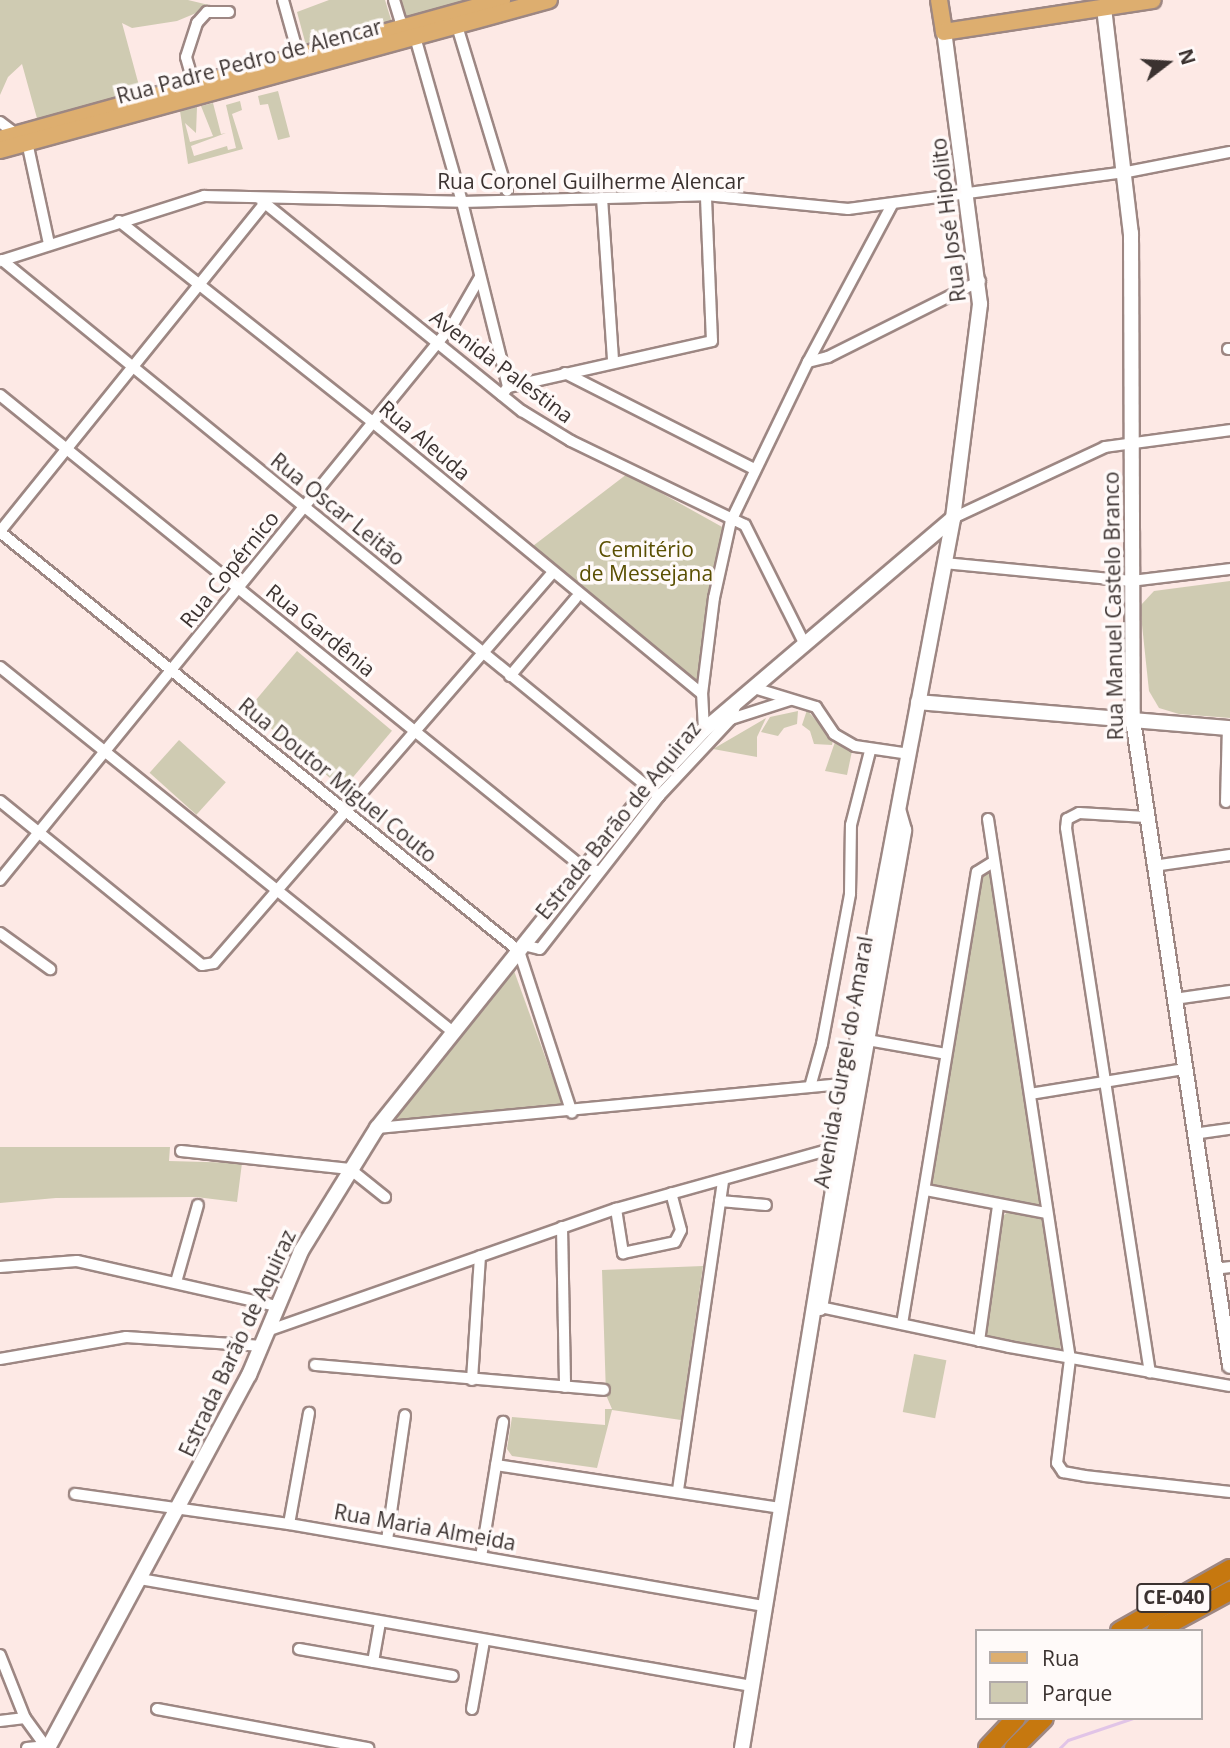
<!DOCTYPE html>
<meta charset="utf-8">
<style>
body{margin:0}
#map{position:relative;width:1230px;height:1748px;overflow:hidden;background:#fde9e5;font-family:"Open Sans",sans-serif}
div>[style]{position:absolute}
.green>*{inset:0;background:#cfcbb2;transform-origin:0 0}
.stream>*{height:2.5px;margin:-1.25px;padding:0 1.25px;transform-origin:1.25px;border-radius:1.25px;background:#e1c4e7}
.roads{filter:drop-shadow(2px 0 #9d8783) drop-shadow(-2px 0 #9d8783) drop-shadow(0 2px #9d8783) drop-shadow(0 -2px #9d8783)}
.street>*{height:10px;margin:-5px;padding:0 5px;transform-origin:5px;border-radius:5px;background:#fff}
.secondary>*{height:14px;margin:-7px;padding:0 7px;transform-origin:7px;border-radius:7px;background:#fff}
.primary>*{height:16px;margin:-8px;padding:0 8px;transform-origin:8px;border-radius:8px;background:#ddae6f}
.highway>*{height:18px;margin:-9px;padding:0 9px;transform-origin:9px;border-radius:9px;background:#c6780f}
span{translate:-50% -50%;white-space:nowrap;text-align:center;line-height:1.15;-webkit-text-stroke:7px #fffaf9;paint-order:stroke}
.shield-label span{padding:2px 5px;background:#fffaf9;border:2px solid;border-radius:5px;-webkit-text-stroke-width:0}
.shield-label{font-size:19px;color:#3b3230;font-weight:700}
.street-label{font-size:21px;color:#3b3230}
.park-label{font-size:21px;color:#5a4f02}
.legend{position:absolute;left:975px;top:1629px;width:228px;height:91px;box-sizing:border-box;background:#fffaf9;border:2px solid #b1aaa9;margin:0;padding:9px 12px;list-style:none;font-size:21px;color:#3b3230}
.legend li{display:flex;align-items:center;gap:14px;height:35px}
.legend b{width:35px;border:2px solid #b1aaa9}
.north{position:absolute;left:1132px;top:28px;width:70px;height:70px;-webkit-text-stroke:5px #fffaf9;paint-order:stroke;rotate:73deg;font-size:19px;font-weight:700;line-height:28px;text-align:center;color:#3b3230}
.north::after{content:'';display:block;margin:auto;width:24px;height:32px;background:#3b3230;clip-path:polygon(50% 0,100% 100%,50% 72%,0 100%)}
</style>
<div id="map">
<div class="green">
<div style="clip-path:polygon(0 0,188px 0,213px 6px,177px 21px,132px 28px,122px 23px,141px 93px,38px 122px,22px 64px,8px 77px,0 95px)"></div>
<div style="clip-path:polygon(329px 0,385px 0,393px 26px,307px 49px,297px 12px)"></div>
<div style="clip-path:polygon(401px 0,480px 0,406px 20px)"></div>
<div style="clip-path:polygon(278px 91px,290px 137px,278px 140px,268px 104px,260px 105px,258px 96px)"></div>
<div style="clip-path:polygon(240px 101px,242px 110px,232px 114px,243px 149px,188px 164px,180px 111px,197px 107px,196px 133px,185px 123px,190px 142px,213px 136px,201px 106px,213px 103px,221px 134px,226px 133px,191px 146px,194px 156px,227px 146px,228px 150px,236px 148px,226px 105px)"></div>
<div style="clip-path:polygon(627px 474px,724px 528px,709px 597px,699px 695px,529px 549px)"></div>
<div style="clip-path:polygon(1230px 581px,1230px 718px,1179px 714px,1159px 708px,1149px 691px,1140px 606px,1154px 591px)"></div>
<div style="left:297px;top:651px;width:124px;height:76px;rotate:40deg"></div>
<div style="clip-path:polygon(807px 710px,833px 740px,832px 745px,814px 744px,810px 731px,802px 725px)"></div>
<div style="clip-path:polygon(798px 711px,797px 724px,784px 728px,778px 736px,761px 732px,770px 717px)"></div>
<div style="clip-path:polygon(766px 718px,757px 737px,757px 757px,713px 749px)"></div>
<div style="left:179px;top:740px;width:63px;height:44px;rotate:42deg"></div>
<div style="clip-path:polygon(835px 742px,852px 751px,847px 775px,825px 771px)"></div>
<div style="clip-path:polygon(992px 863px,1047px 1213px,926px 1190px,978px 873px)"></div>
<div style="clip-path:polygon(513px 968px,563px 1106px,392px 1123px)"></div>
<div style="clip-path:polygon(0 1147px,170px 1147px,169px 1161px,242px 1163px,237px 1202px,196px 1197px,56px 1198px,0 1203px)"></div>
<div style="clip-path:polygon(1010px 1210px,1047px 1219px,1061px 1352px,986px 1335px,1002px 1217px)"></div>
<div style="clip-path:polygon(703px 1266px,681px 1420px,612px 1410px,597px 1468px,512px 1456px,507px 1449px,512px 1417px,605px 1425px,605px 1409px,612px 1409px,606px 1395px,602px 1270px)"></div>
<div style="left:914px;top:1354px;width:33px;height:59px;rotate:11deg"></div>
</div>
<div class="stream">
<div style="left:1060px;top:1748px;width:11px;rotate:-45deg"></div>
<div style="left:1068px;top:1740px;width:69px;rotate:-18.7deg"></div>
</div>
<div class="roads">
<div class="street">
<div style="left:283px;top:0;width:59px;rotate:74.3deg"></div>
<div style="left:394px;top:0;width:21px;rotate:73deg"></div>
<div style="left:400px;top:20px;width:23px;rotate:49deg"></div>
<div style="left:415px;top:37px;width:172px;rotate:74.1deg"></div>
<div style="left:462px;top:202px;width:191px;rotate:76deg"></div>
<div style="left:508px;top:387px;width:10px;rotate:127deg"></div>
<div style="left:457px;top:26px;width:172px;rotate:73.1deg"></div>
<div style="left:194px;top:85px;width:29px;rotate:-106deg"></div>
<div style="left:186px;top:57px;width:36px;rotate:-72deg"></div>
<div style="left:197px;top:23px;width:15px;rotate:-48deg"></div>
<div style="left:207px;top:12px;width:22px"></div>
<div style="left:0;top:122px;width:34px;rotate:37deg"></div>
<div style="left:27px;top:142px;width:104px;rotate:77.8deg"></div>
<div style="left:602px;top:198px;width:162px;rotate:86.1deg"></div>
<div style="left:261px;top:200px;width:336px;rotate:39deg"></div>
<div style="left:522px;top:411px;width:57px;rotate:31.5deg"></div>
<div style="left:571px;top:441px;width:193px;rotate:25.8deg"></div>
<div style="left:745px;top:525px;width:132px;rotate:63.4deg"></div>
<div style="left:265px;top:203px;width:422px;rotate:128.9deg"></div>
<div style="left:0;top:532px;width:667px;rotate:38.91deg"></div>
<div style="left:519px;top:951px;width:170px;rotate:71.9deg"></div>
<div style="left:119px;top:221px;width:322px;rotate:38.4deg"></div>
<div style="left:371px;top:421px;width:429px;rotate:39.5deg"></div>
<div style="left:2px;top:260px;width:848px;rotate:39.21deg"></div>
<div style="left:0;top:261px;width:214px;rotate:-17.7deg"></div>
<div style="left:204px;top:196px;width:258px;rotate:1.3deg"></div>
<div style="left:462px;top:202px;width:244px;rotate:-1.6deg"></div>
<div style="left:706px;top:195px;width:143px;rotate:5.6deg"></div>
<div style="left:848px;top:209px;width:281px;rotate:-7.6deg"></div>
<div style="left:1127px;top:172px;width:105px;rotate:-11deg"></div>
<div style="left:1228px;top:349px;width:2px"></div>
<div style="left:808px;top:362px;width:21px;rotate:-14deg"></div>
<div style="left:828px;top:357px;width:170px;rotate:-26.6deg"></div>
<div style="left:565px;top:373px;width:212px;rotate:26.9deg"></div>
<div style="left:508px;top:387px;width:209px;rotate:-12.7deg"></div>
<div style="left:712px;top:341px;width:146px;rotate:-92.4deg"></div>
<div style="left:0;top:395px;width:753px;rotate:39.02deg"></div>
<div style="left:585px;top:869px;width:15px;rotate:8deg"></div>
<div style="left:953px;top:518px;width:168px;rotate:-25deg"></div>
<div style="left:1105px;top:447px;width:126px;rotate:-7.7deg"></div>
<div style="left:944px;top:563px;width:188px;rotate:5.5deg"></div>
<div style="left:1131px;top:581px;width:100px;rotate:-6.9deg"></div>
<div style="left:0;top:667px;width:582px;rotate:38.86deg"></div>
<div style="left:510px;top:676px;width:101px;rotate:-49.8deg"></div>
<div style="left:754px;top:688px;width:65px;rotate:17deg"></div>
<div style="left:816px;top:707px;width:32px;rotate:56deg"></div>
<div style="left:834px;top:734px;width:24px;rotate:30deg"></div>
<div style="left:855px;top:746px;width:55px;rotate:8.4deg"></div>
<div style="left:731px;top:719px;width:62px;rotate:-17.9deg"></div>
<div style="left:704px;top:730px;width:36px;rotate:-93deg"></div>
<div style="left:702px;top:694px;width:97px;rotate:-82.9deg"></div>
<div style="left:714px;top:598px;width:79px;rotate:-77.6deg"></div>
<div style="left:731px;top:521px;width:177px;rotate:-64.2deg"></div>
<div style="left:808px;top:362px;width:178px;rotate:-61.9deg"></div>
<div style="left:0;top:801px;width:260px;rotate:39.1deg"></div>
<div style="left:202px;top:965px;width:12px;rotate:-9deg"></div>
<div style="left:214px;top:963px;width:517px;rotate:-49.07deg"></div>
<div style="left:1226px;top:802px;width:74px;rotate:-88.5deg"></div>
<div style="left:1146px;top:817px;width:67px;rotate:-176.6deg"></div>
<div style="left:1079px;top:813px;width:13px;rotate:153deg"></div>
<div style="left:1067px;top:819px;width:9px;rotate:96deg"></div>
<div style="left:1066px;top:828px;width:551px;rotate:81.24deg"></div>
<div style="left:988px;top:819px;width:546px;rotate:81.37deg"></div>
<div style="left:1070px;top:1359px;width:105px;rotate:97.1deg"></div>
<div style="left:1057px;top:1463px;width:11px;rotate:56deg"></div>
<div style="left:1063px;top:1472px;width:22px;rotate:10deg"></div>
<div style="left:1085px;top:1476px;width:146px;rotate:6.3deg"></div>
<div style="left:1153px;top:866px;width:78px;rotate:-8.1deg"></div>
<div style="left:0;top:880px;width:717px;rotate:-50.83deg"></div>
<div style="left:453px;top:324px;width:54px;rotate:-60.1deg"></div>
<div style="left:0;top:933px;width:62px;rotate:35.8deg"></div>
<div style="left:523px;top:945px;width:17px;rotate:13deg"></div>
<div style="left:540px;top:949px;width:194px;rotate:-52.1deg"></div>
<div style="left:659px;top:796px;width:105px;rotate:-46.9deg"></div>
<div style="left:731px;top:719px;width:16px;rotate:-72deg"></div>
<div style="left:1174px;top:999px;width:57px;rotate:-8.1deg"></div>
<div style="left:862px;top:1039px;width:85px;rotate:10.1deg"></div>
<div style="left:810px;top:1087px;width:45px;rotate:-74.4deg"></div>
<div style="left:822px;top:1044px;width:153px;rotate:-79.4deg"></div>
<div style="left:850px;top:894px;width:69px;rotate:-89.2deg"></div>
<div style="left:851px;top:825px;width:76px;rotate:-75.6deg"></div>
<div style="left:1030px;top:1094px;width:157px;rotate:-9.2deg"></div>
<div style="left:377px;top:1128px;width:478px;rotate:-5.4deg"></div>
<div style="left:1193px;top:1134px;width:37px;rotate:-8deg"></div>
<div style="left:181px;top:1151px;width:170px;rotate:6.1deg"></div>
<div style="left:350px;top:1169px;width:45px;rotate:38.7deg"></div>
<div style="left:926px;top:1190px;width:123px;rotate:10.8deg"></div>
<div style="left:720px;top:1201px;width:46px;rotate:5deg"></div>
<div style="left:616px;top:1209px;width:45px;rotate:81deg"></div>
<div style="left:623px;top:1253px;width:53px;rotate:-11.9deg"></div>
<div style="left:675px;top:1242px;width:13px;rotate:-63deg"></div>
<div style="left:681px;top:1230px;width:38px;rotate:-105deg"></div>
<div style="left:562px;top:1227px;width:160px;rotate:88.9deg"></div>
<div style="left:0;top:1267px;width:77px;rotate:-4.5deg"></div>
<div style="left:77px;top:1261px;width:205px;rotate:12.7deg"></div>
<div style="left:1214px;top:1269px;width:16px;rotate:-7deg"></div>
<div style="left:176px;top:1282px;width:80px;rotate:-74.1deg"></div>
<div style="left:815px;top:1306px;width:198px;rotate:11.9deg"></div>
<div style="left:1009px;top:1347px;width:224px;rotate:10deg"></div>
<div style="left:902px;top:1324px;width:458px;rotate:-80.6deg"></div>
<div style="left:977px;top:872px;width:19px;rotate:-32deg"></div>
<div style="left:270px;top:1330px;width:367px;rotate:-19.3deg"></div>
<div style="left:616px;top:1209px;width:235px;rotate:-15.6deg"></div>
<div style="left:979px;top:1341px;width:137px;rotate:-82deg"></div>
<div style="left:0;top:1359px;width:128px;rotate:-9.9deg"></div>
<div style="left:126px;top:1337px;width:137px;rotate:3.8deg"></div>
<div style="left:315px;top:1365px;width:290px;rotate:4.9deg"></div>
<div style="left:472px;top:1380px;width:124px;rotate:-86.3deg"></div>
<div style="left:496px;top:1465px;width:287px;rotate:8.6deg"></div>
<div style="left:678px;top:1490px;width:313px;rotate:-81.7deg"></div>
<div style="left:75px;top:1494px;width:216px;rotate:8deg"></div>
<div style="left:289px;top:1524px;width:484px;rotate:9.8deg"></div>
<div style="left:289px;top:1524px;width:113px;rotate:-79.8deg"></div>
<div style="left:387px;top:1540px;width:126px;rotate:-81.8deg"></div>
<div style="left:481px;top:1557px;width:137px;rotate:-80.7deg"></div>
<div style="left:140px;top:1579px;width:621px;rotate:9.92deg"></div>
<div style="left:299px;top:1649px;width:156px;rotate:9.9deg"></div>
<div style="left:0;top:1655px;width:68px;rotate:68.4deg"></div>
<div style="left:25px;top:1718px;width:34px;rotate:54deg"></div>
<div style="left:45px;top:1746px;width:4px;rotate:-14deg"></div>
<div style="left:373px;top:1662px;width:40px;rotate:-80deg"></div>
<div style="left:157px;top:1709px;width:215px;rotate:10.5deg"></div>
<div style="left:472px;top:1709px;width:69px;rotate:-80deg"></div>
<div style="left:0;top:1721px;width:25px;rotate:-7deg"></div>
<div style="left:27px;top:1748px;width:18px;rotate:-6deg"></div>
</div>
<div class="secondary">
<div style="left:1104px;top:8px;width:227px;rotate:83.2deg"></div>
<div style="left:1131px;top:233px;width:487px;rotate:89.8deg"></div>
<div style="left:1133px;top:720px;width:653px;rotate:81.46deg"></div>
<div style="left:918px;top:702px;width:313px;rotate:4.8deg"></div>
<div style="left:820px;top:1308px;width:485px;rotate:-80deg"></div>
<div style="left:904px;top:830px;width:19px;rotate:-106deg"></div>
<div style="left:48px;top:1748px;width:424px;rotate:-61.7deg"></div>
<div style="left:249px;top:1375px;width:134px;rotate:-67.2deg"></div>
<div style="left:301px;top:1251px;width:145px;rotate:-58.3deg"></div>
<div style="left:377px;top:1128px;width:438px;rotate:-51.3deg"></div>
<div style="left:651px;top:786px;width:77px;rotate:-46.6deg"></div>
<div style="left:704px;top:730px;width:327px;rotate:-40.4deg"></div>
<div style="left:742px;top:1748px;width:827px;rotate:-80.74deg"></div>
<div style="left:875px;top:932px;width:421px;rotate:-79.3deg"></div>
<div style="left:953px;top:518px;width:216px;rotate:-82.8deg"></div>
<div style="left:980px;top:304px;width:274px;rotate:-97.5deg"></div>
</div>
<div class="primary">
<div style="left:939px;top:0;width:32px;rotate:81deg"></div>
<div style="left:944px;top:32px;width:211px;rotate:-8.7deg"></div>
<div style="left:0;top:139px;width:521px;rotate:-15.48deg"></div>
<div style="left:0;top:150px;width:569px;rotate:-15.28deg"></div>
</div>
<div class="highway">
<div style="left:1120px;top:1631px;width:126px;rotate:-29.4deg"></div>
<div style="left:1156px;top:1631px;width:84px;rotate:-28.4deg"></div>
<div style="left:988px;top:1748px;width:41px;rotate:-47deg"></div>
<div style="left:1014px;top:1748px;width:42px;rotate:-45deg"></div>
</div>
</div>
<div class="shield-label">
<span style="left:1174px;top:1598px">CE-040</span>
</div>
<div class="street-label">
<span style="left:249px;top:61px;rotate:-15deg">Rua Padre Pedro de Alencar</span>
<span style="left:591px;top:181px">Rua Coronel Guilherme Alencar</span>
<span style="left:948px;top:220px;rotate:-97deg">Rua José Hipólito</span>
<span style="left:502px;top:366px;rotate:37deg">Avenida Palestina</span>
<span style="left:425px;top:440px;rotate:40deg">Rua Aleuda</span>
<span style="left:338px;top:509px;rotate:39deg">Rua Oscar Leitão</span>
<span style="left:229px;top:569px;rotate:-51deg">Rua Copérnico</span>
<span style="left:1113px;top:606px;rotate:-91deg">Rua Manuel Castelo Branco</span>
<span style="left:321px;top:630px;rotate:39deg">Rua Gardênia</span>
<span style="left:338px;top:780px;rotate:39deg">Rua Doutor Miguel Couto</span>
<span style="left:618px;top:820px;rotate:-51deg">Estrada Barão de Aquiraz</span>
<span style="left:843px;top:1062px;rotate:-80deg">Avenida Gurgel do Amaral</span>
<span style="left:237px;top:1343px;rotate:-65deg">Estrada Barão de Aquiraz</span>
<span style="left:425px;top:1527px;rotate:10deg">Rua Maria Almeida</span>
</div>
<div class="park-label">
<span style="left:646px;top:561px">Cemitério<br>de Messejana</span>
</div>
<ul class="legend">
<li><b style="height:9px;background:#ddae6f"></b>Rua</li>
<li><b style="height:19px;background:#cfcbb2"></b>Parque</li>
</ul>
<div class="north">N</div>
</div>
